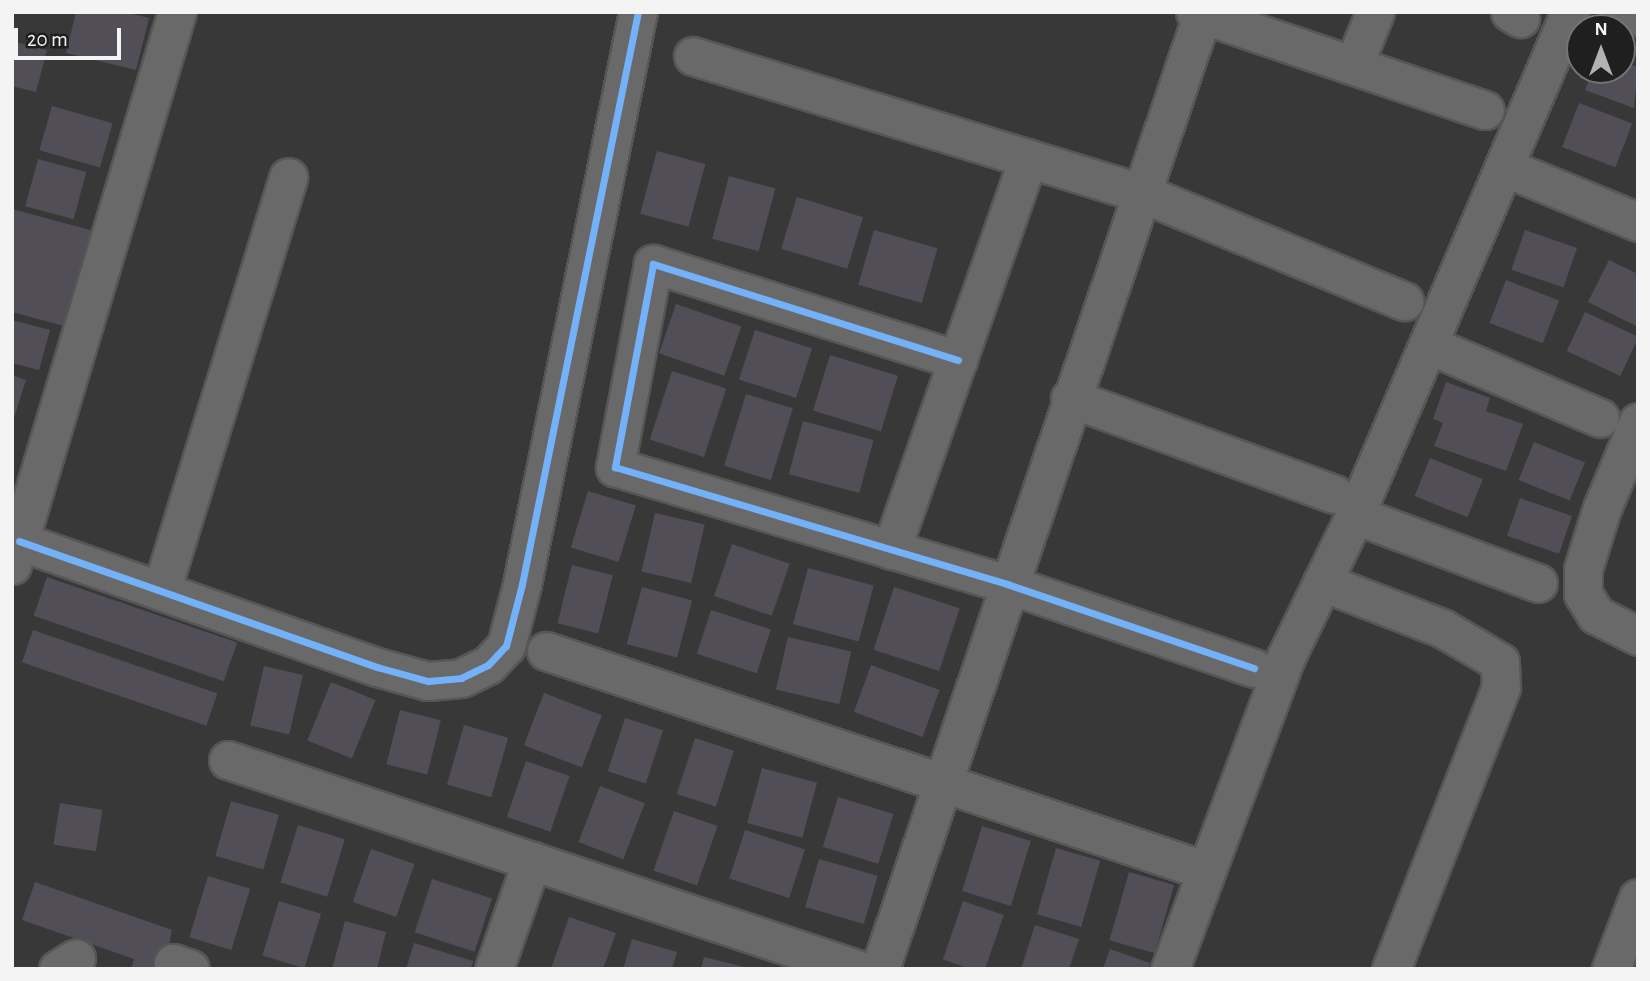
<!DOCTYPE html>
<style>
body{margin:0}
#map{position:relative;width:1650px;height:981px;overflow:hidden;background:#383838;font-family:"Alegreya Sans",sans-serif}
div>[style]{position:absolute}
.building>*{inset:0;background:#514e57;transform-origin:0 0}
.roads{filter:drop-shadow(2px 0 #565657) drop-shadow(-2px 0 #565657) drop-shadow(0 2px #565657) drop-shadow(0 -2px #565657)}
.minor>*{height:37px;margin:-18.5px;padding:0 18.5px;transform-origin:18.5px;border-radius:18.5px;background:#696969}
.cycleway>*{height:7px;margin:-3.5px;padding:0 3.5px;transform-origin:3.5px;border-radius:3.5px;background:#73b2f8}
span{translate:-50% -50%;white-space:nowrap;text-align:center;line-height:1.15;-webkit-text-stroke:6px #1f1f20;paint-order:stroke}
.frame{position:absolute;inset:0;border:14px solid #f4f4f5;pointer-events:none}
.north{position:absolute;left:1566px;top:14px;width:70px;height:70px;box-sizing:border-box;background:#1f1f20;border:2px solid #747475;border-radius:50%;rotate:0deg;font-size:19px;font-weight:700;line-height:28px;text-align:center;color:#f4f4f5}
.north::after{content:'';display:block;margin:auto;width:24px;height:32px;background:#b2b2b3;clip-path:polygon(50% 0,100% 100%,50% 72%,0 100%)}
.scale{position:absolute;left:14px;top:28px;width:107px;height:32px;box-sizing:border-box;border:4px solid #f4f4f5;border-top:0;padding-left:9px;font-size:21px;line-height:24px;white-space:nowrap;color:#f4f4f5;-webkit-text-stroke:5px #1f1f20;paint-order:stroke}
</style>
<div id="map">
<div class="building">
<div style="clip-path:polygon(76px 12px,125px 12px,149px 18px,136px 70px,66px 53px)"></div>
<div style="clip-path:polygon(12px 41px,47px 50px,36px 92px,12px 86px)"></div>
<div style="clip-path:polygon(1622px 62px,1638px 67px,1634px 108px,1585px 90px,1593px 70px,1622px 70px)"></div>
<div style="left:1579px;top:103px;width:57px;height:47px;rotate:21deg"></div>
<div style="left:52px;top:106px;width:63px;height:46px;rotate:16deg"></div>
<div style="left:657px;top:151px;width:50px;height:65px;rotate:15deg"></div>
<div style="left:38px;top:159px;width:50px;height:49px;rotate:15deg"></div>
<div style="left:729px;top:176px;width:48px;height:65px;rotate:15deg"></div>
<div style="left:797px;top:197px;width:69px;height:54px;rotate:17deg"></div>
<div style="clip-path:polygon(12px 209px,105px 234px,79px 330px,12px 312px)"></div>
<div style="left:874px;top:230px;width:66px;height:57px;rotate:16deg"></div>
<div style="left:1525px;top:230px;width:55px;height:42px;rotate:19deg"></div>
<div style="clip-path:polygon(1609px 260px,1638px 274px,1638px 327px,1588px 302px)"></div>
<div style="left:1506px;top:280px;width:57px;height:46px;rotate:21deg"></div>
<div style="left:676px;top:304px;width:69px;height:52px;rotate:19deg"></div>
<div style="left:1585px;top:312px;width:59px;height:43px;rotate:25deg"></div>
<div style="clip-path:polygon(12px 320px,50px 330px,39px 370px,12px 363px)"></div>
<div style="left:755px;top:330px;width:60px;height:52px;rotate:18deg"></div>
<div style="left:830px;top:355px;width:71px;height:58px;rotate:17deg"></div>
<div style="left:672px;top:371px;width:57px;height:72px;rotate:18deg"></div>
<div style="clip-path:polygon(12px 375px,26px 380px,13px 421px,12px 421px)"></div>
<div style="clip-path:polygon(1446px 382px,1490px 398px,1486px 411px,1523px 424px,1506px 471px,1434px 446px,1443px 423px,1433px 419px)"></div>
<div style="left:746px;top:394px;width:49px;height:75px;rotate:17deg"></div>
<div style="left:803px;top:421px;width:73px;height:55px;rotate:15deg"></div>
<div style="left:1534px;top:442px;width:55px;height:41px;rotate:22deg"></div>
<div style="left:1430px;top:458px;width:57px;height:41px;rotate:22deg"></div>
<div style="left:588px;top:491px;width:50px;height:59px;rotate:17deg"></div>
<div style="left:1520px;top:498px;width:55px;height:40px;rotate:19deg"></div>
<div style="left:655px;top:513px;width:51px;height:60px;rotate:13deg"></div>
<div style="left:732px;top:544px;width:61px;height:55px;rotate:19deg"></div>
<div style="left:572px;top:565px;width:42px;height:60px;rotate:14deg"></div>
<div style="left:808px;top:568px;width:68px;height:58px;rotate:15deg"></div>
<div style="left:47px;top:577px;width:201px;height:41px;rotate:19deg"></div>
<div style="left:642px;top:587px;width:52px;height:59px;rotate:15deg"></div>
<div style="left:894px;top:587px;width:69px;height:66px;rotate:18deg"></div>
<div style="left:711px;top:610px;width:63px;height:46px;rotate:18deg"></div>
<div style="left:33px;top:630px;width:195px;height:34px;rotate:19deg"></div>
<div style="left:788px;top:637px;width:65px;height:54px;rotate:13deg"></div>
<div style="left:871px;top:665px;width:73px;height:50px;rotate:20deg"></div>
<div style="left:264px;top:666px;width:40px;height:61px;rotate:13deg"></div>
<div style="left:331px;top:682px;width:48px;height:63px;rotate:22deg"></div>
<div style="left:544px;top:693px;width:62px;height:56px;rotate:21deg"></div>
<div style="left:400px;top:710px;width:42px;height:56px;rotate:14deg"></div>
<div style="left:625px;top:718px;width:40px;height:56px;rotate:18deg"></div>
<div style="left:464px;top:725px;width:46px;height:62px;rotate:16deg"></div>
<div style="left:695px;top:738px;width:41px;height:59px;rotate:18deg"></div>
<div style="left:526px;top:761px;width:46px;height:59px;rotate:19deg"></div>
<div style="left:762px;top:768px;width:57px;height:57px;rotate:15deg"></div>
<div style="left:600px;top:786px;width:48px;height:60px;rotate:21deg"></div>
<div style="left:838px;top:797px;width:58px;height:52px;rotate:17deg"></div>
<div style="left:231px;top:801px;width:50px;height:57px;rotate:16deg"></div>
<div style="left:60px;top:803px;width:43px;height:42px;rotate:9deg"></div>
<div style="left:674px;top:811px;width:46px;height:63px;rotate:19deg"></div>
<div style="left:298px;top:825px;width:49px;height:60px;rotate:17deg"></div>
<div style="left:982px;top:826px;width:51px;height:68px;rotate:17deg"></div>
<div style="left:745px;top:830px;width:63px;height:51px;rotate:18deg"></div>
<div style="left:1056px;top:848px;width:46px;height:69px;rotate:16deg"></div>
<div style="left:371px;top:849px;width:46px;height:56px;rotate:19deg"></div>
<div style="left:819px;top:859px;width:61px;height:50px;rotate:16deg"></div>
<div style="left:1129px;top:872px;width:47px;height:71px;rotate:16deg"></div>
<div style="left:208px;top:876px;width:44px;height:64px;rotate:17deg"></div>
<div style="left:432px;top:879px;width:63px;height:56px;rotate:18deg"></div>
<div style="clip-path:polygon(35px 882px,172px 930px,165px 969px,131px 969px,134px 959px,22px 920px)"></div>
<div style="left:279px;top:901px;width:44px;height:57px;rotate:17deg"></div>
<div style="left:963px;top:901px;width:43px;height:62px;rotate:19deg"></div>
<div style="clip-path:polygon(569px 917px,616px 933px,603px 969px,551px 969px)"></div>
<div style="clip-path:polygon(345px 921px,386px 932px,377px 969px,332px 969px)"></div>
<div style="clip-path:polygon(1035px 925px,1079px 939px,1069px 969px,1021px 969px)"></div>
<div style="clip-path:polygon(632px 939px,677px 952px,672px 969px,623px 969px)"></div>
<div style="clip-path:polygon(414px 943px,473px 961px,471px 969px,406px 969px)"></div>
<div style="clip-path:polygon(1110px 949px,1150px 963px,1148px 969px,1103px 969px)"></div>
<div style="clip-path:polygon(704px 957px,744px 967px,744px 969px,701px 969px)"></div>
</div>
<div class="roads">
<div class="minor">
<div style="left:1195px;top:12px;width:306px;rotate:18.7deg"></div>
<div style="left:1510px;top:12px;width:12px;rotate:31deg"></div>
<div style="left:1626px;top:12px;width:13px;rotate:23deg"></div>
<div style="left:693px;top:56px;width:466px;rotate:17deg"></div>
<div style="left:1139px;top:192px;width:287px;rotate:22.4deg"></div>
<div style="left:1354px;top:64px;width:56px;rotate:-68deg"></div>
<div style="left:1504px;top:167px;width:145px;rotate:22.3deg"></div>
<div style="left:1429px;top:345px;width:186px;rotate:23.1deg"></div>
<div style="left:958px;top:360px;width:320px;rotate:-162.5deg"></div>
<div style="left:653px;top:264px;width:207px;rotate:100.6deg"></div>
<div style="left:615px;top:467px;width:409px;rotate:16.6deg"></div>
<div style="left:1007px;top:584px;width:261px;rotate:18.8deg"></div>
<div style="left:1070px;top:398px;width:281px;rotate:20deg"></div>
<div style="left:1638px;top:422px;width:93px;rotate:112.7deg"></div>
<div style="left:1602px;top:508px;width:64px;rotate:107.3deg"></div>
<div style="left:1583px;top:569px;width:25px;rotate:90deg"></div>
<div style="left:1583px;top:594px;width:25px;rotate:58deg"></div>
<div style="left:1596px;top:615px;width:47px;rotate:26.6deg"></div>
<div style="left:19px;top:541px;width:380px;rotate:19.4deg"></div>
<div style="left:377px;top:667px;width:53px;rotate:15.4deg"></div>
<div style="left:428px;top:681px;width:33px;rotate:-5deg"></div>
<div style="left:461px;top:678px;width:30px;rotate:-26deg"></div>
<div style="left:488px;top:665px;width:26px;rotate:-47deg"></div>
<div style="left:506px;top:646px;width:64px;rotate:-75.5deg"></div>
<div style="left:522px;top:584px;width:584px;rotate:-78.54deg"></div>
<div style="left:891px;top:550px;width:415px;rotate:-70.7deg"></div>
<div style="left:12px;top:565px;width:577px;rotate:-73.39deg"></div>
<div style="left:1322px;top:582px;width:129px;rotate:21deg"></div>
<div style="left:1442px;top:628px;width:67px;rotate:30.4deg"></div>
<div style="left:1500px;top:662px;width:25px;rotate:88deg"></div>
<div style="left:1501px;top:687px;width:303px;rotate:111.3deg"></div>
<div style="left:1538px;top:583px;width:195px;rotate:-159.6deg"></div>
<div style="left:1355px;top:515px;width:547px;rotate:-66.86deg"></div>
<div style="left:161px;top:591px;width:433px;rotate:-72.9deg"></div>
<div style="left:546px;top:651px;width:675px;rotate:18.41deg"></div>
<div style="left:228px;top:760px;width:663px;rotate:18.38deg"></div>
<div style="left:173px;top:963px;width:18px;rotate:19deg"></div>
<div style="left:58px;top:969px;width:21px;rotate:-31deg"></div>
<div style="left:494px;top:969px;width:115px;rotate:-70.8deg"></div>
<div style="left:880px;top:969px;width:1007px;rotate:-71.35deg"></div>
<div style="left:1170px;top:969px;width:331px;rotate:-69.6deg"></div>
<div style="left:1285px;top:659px;width:160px;rotate:-64.1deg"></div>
<div style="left:1611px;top:969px;width:76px;rotate:-69.2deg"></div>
</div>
</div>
<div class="cycleway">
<div style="left:958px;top:360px;width:320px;rotate:-162.5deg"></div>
<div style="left:653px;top:264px;width:207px;rotate:100.6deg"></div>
<div style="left:615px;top:467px;width:409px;rotate:16.6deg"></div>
<div style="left:1007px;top:584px;width:261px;rotate:18.8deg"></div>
<div style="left:19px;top:541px;width:380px;rotate:19.4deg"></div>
<div style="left:377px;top:667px;width:53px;rotate:15.4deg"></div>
<div style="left:428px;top:681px;width:33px;rotate:-5deg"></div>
<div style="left:461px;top:678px;width:30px;rotate:-26deg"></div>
<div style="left:488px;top:665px;width:26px;rotate:-47deg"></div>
<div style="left:506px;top:646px;width:64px;rotate:-75.5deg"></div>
<div style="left:522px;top:584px;width:584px;rotate:-78.54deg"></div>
</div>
<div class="frame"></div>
<div class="north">N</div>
<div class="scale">20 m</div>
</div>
